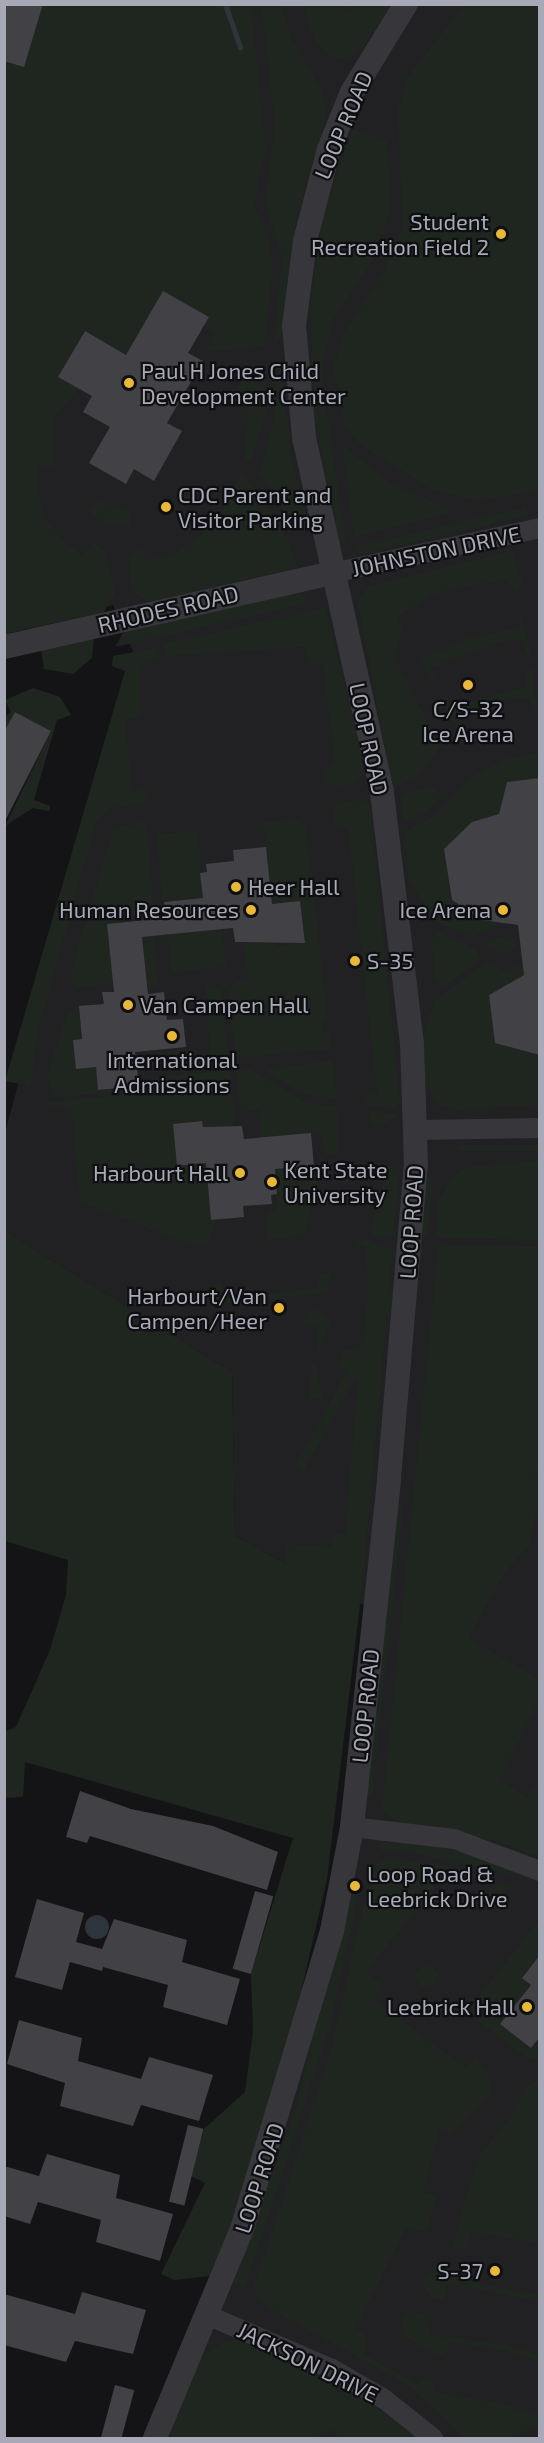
<!DOCTYPE html>
<style>
body{margin:0}
#map{position:relative;width:544px;height:2443px;overflow:hidden;background:#141416;font-family:"Exo 2",sans-serif}
div>[style]{position:absolute}
.built>*{inset:0;background:#212023}
.green>*{inset:0;background:#1f2620;transform-origin:0 0}
.round{border-radius:50%}
.water>*{inset:0;background:#2d343b}
.stream>*{height:5px;margin:-2.5px;padding:0 2.5px;transform-origin:2.5px;border-radius:2.5px;background:#2d343b}
.building>*{inset:0;background:#414146;transform-origin:0 0}
.minor>*{height:20px;margin:-10px;padding:0 10px;transform-origin:10px;border-radius:10px;background:#36363b}
.tertiary>*{height:24px;margin:-12px;padding:0 12px;transform-origin:12px;border-radius:12px;background:#36363b}
.dots>*{width:16px;height:16px;translate:-50% -50%;box-sizing:border-box;border:3px solid #0f0f11;border-radius:50%}
span{translate:-50% -50%;white-space:nowrap;text-align:center;line-height:1.15;-webkit-text-stroke:4.5px #0f0f11;paint-order:stroke}
.street-label{font-size:22px;color:#a7aab6}
.poi-label{font-size:22px;color:#a7aab6}
.right{translate:-100% -50%;text-align:right}
.left{translate:0 -50%;text-align:left}
.frame{position:absolute;inset:0;border:6px solid #a7aab6;pointer-events:none}
</style>
<div id="map">
<div class="built">
<div style="clip-path:polygon(125px 5px,539px 5px,539px 2438px,155px 2438px,332px 1931px,375px 1601px,342px 1609px,287px 1564px,235px 1536px,232px 1372px,5px 1231px,5px 1133px,134px 653px,113px 605px,5px 631px)"></div>
</div>
<div class="green">
<div style="clip-path:polygon(4px 5px,251px 5px,266px 149px,254px 205px,269px 238px,273px 270px,264px 347px,206px 352px,216px 332px,204px 326px,209px 317px,163px 291px,128px 356px,84px 331px,58px 377px,79px 389px,55px 416px,54px 466px,39px 465px,37px 488px,43px 515px,61px 538px,83px 556px,93px 541px,104px 550px,116px 592px,104px 612px,5px 634px)"></div>
<div style="clip-path:polygon(261px 5px,281px 5px,291px 37px,324px 94px,326px 116px,296px 220px,283px 334px,274px 346px,282px 257px,265px 203px,275px 124px)"></div>
<div style="clip-path:polygon(302px 5px,340px 5px,347px 11px,355px 5px,392px 5px,359px 52px,345px 60px,331px 57px,315px 41px)"></div>
<div style="clip-path:polygon(464px 5px,540px 5px,539px 490px,479px 501px,431px 489px,358px 443px,344px 424px,333px 367px,344px 332px,383px 273px,402px 229px,398px 110px,409px 75px)"></div>
<div style="clip-path:polygon(352px 129px,387px 141px,390px 176px,389px 215px,373px 260px,333px 320px,321px 370px,346px 542px,339px 543px,315px 422px,310px 306px,322px 220px)"></div>
<div style="clip-path:polygon(266px 370px,267px 407px,252px 462px,245px 459px,248px 407px,236px 390px,246px 373px)"></div>
<div style="clip-path:polygon(276px 373px,285px 383px,291px 455px,308px 524px,294px 527px,259px 473px,274px 421px)"></div>
<div style="clip-path:polygon(342px 445px,388px 481px,455px 512px,354px 537px)"></div>
<div style="clip-path:polygon(242px 471px,288px 539px,297px 567px,151px 602px,134px 594px,128px 573px,131px 555px,142px 548px,146px 561px,173px 554px,215px 525px)"></div>
<div style="clip-path:polygon(97px 501px,130px 512px,130px 526px,105px 524px,89px 512px)"></div>
<div style="left:526px;top:507px;width:9px;height:175px;rotate:77deg"></div>
<div style="clip-path:polygon(512px 551px,522px 579px,518px 593px,507px 580px,471px 585px,434px 594px,398px 617px,403px 630px,394px 656px,440px 747px,419px 776px,393px 788px,357px 600px,368px 587px)"></div>
<div style="clip-path:polygon(294px 590px,305px 593px,306px 604px,115px 647px,127px 626px)"></div>
<div style="clip-path:polygon(326px 607px,365px 770px,357px 783px,344px 786px,324px 783px,323px 771px,335px 764px,323px 664px,310px 665px,304px 647px,166px 656px,164px 644px)"></div>
<div style="clip-path:polygon(521px 612px,531px 653px,525px 653px,524px 639px,497px 643px,431px 668px,437px 680px,431px 682px,414px 645px,423px 657px,472px 637px,519px 628px)"></div>
<div style="clip-path:polygon(94px 635px,92px 658px,73px 674px,44px 669px,41px 651px)"></div>
<div style="clip-path:polygon(156px 648px,158px 657px,140px 665px,141px 718px,125px 719px,132px 791px,147px 790px,148px 798px,143px 804px,109px 808px,96px 822px,38px 1031px,31px 1086px,5px 1081px,125px 671px,112px 666px,113px 656px)"></div>
<div style="clip-path:polygon(533px 669px,537px 710px,533px 712px,529px 698px,496px 701px,459px 716px,464px 732px,460px 733px,440px 699px,444px 696px,454px 706px,527px 686px,527px 671px)"></div>
<div style="clip-path:polygon(33px 688px,60px 697px,71px 715px,57px 720px,34px 800px,50px 806px,49px 811px,33px 808px,5px 826px,51px 731px,15px 712px,5px 732px,5px 717px,11px 712px,5px 700px)"></div>
<div style="clip-path:polygon(539px 752px,539px 778px,507px 782px,499px 814px,444px 849px,452px 900px,482px 920px,501px 922px,473px 937px,436px 922px,408px 880px,405px 832px,432px 817px,473px 776px,505px 759px)"></div>
<div style="clip-path:polygon(430px 786px,442px 794px,428px 812px,404px 821px,401px 796px)"></div>
<div style="clip-path:polygon(362px 800px,370px 804px,400px 1103px,396px 1108px,366px 1106px,362px 1095px,377px 1094px,348px 827px,334px 827px,332px 810px,338px 802px)"></div>
<div style="clip-path:polygon(295px 819px,306px 827px,328px 1020px,323px 1021px,324px 1033px,330px 1032px,332px 1049px,235px 1058px,228px 992px,236px 981px,248px 979px,243px 943px,262px 941px,274px 932px,276px 946px,305px 943px,300px 901px,272px 904px,263px 823px)"></div>
<div style="clip-path:polygon(147px 821px,154px 914px,121px 918px,113px 983px,76px 988px,70px 981px,75px 957px,113px 829px)"></div>
<div style="left:198px;top:831px;width:67px;height:41px;rotate:86deg"></div>
<div style="clip-path:polygon(153px 926px,158px 986px,148px 988px,141px 928px)"></div>
<div style="left:222px;top:929px;width:38px;height:55px;rotate:84deg"></div>
<div style="clip-path:polygon(437px 931px,476px 949px,481px 960px,444px 987px,435px 981px,432px 941px)"></div>
<div style="clip-path:polygon(505px 936px,515px 940px,516px 949px,501px 954px,488px 949px,487px 943px)"></div>
<div style="clip-path:polygon(486px 963px,505px 971px,523px 964px,524px 975px,489px 995px,495px 1043px,539px 1054px,539px 1105px,456px 1110px,438px 1104px,423px 1080px,421px 1039px,435px 1000px)"></div>
<div style="clip-path:polygon(206px 983px,221px 991px,228px 1058px,210px 1061px)"></div>
<div style="clip-path:polygon(79px 1006px,82px 1039px,73px 1040px,96px 1067px,99px 1090px,139px 1090px,54px 1098px,47px 1076px,66px 1016px)"></div>
<div style="left:186px;top:1048px;width:11px;height:39px;rotate:80deg"></div>
<div style="clip-path:polygon(333px 1060px,337px 1100px,299px 1092px,264px 1070px)"></div>
<div style="clip-path:polygon(248px 1068px,305px 1102px,337px 1107px,337px 1153px,324px 1155px,321px 1133px,259px 1138px,260px 1110px,240px 1112px,236px 1069px)"></div>
<div style="clip-path:polygon(230px 1070px,235px 1124px,204px 1133px,202px 1121px,173px 1124px,177px 1166px,206px 1163px,211px 1220px,216px 1220px,208px 1244px,195px 1246px,80px 1202px,71px 1108px,49px 1107px,49px 1102px,145px 1092px,155px 1090px,153px 1077px)"></div>
<div style="clip-path:polygon(372px 1112px,394px 1113px,399px 1117px,377px 1127px,368px 1122px)"></div>
<div style="left:539px;top:1145px;width:6px;height:80px;rotate:90deg"></div>
<div style="clip-path:polygon(539px 1161px,539px 1240px,436px 1238px,438px 1202px,454px 1174px,471px 1166px)"></div>
<div style="clip-path:polygon(320px 1162px,306px 1235px,267px 1240px,266px 1212px,277px 1210px,273px 1169px)"></div>
<div style="clip-path:polygon(388px 1164px,400px 1170px,394px 1236px,388px 1240px,373px 1235px,371px 1229px)"></div>
<div style="clip-path:polygon(427px 1176px,432px 1176px,428px 1235px,417px 1238px)"></div>
<div style="clip-path:polygon(5px 1231px,232px 1372px,235px 1536px,287px 1564px,287px 1544px,330px 1547px,332px 1536px,345px 1533px,358px 1378px,338px 1368px,343px 1349px,357px 1351px,363px 1341px,368px 1295px,366px 1247px,352px 1243px,368px 1239px,393px 1250px,364px 1571px,327px 1879px,286px 2057px,231px 2228px,209px 2276px,174px 2280px,161px 2274px,205px 2183px,191px 2176px,204px 2129px,245px 2092px,253px 2032px,251px 1974px,293px 1838px,25px 1762px,23px 1797px,5px 1798px,5px 1731px,16px 1727px,50px 1650px,66px 1595px,68px 1560px,5px 1541px)"></div>
<div style="clip-path:polygon(438px 1245px,539px 1246px,540px 1466px,534px 1475px,539px 1479px,539px 1502px,528px 1547px,505px 1572px,468px 1638px,539px 1679px,539px 1701px,500px 1780px,527px 1797px,539px 1778px,539px 1857px,497px 1841px,400px 1823px,382px 1811px)"></div>
<div style="left:417px;top:1246px;width:10px;height:253px;rotate:29deg"></div>
<div style="clip-path:polygon(330px 1273px,328px 1293px,222px 1304px,215px 1299px,213px 1285px,221px 1283px,225px 1298px,318px 1288px,319px 1274px)"></div>
<div style="clip-path:polygon(317px 1310px,331px 1320px,316px 1360px,318px 1326px,303px 1324px,309px 1312px)"></div>
<div style="clip-path:polygon(312px 1364px,316px 1365px,323px 1399px,309px 1398px)"></div>
<div style="clip-path:polygon(394px 1506px,403px 1506px,372px 1800px,365px 1795px)"></div>
<div style="clip-path:polygon(381px 1842px,428px 1844px,500px 1862px,514px 1876px,408px 1851px,382px 1851px,377px 1845px)"></div>
<div style="clip-path:polygon(390px 1858px,458px 1868px,513px 1885px,498px 1904px,488px 1900px,490px 1883px,466px 1876px,461px 1886px,442px 1878px,367px 1971px,383px 1986px,374px 2000px,466px 2068px,477px 2057px,491px 2080px,490px 2096px,451px 2134px,440px 2130px,423px 2192px,437px 2196px,427px 2231px,406px 2229px,355px 2328px,368px 2336px,364px 2354px,418px 2384px,431px 2374px,434px 2392px,499px 2403px,537px 2416px,539px 2412px,539px 2424px,511px 2438px,465px 2438px,408px 2385px,265px 2306px,253px 2288px,332px 2048px,368px 1882px,379px 1862px)"></div>
<div style="clip-path:polygon(348px 1889px,359px 1891px,331px 2023px,245px 2288px,234px 2281px,296px 2107px)"></div>
<div style="clip-path:polygon(539px 1920px,539px 1955px,522px 1977px,531px 1985px,508px 2014px,501px 2008px,459px 2006px,456px 1996px,476px 2000px)"></div>
<div class="round" style="left:416px;top:1966px;width:22px;height:22px"></div>
<div style="clip-path:polygon(471px 2016px,497px 2018px,539px 2037px,539px 2057px,527px 2058px)"></div>
<div style="clip-path:polygon(539px 2080px,539px 2244px,472px 2231px,467px 2249px,452px 2246px,478px 2157px,513px 2114px,527px 2086px)"></div>
<div style="clip-path:polygon(438px 2260px,451px 2265px,449px 2277px,539px 2295px,539px 2301px,448px 2284px,443px 2300px,432px 2299px,422px 2283px)"></div>
<div style="clip-path:polygon(409px 2312px,425px 2315px,432px 2335px,506px 2345px,539px 2355px,539px 2362px,509px 2351px,449px 2342px,447px 2352px,439px 2356px,404px 2336px,401px 2319px)"></div>
<div style="clip-path:polygon(225px 2341px,243px 2341px,298px 2364px,372px 2404px,417px 2438px,338px 2438px,335px 2430px,312px 2438px,169px 2438px,199px 2359px)"></div>
</div>
<div class="water">
<div class="round" style="left:85px;top:1915px;width:24px;height:24px"></div>
</div>
<div class="stream">
<div style="left:225px;top:4px;width:46px;rotate:70.8deg"></div>
</div>
<div class="building">
<div style="clip-path:polygon(4px 4px,43px 4px,24px 67px,4px 61px)"></div>
<div style="clip-path:polygon(163px 291px,209px 317px,188px 353px,203px 361px,167px 423px,182px 431px,154px 481px,134px 469px,126px 484px,89px 463px,110px 427px,83px 412px,92px 396px,58px 377px,85px 331px,126px 355px)"></div>
<div style="clip-path:polygon(15px 712px,51px 731px,4px 823px,4px 732px)"></div>
<div style="clip-path:polygon(540px 778px,540px 1055px,495px 1043px,489px 995px,524px 975px,518px 925px,482px 920px,452px 900px,444px 849px,472px 822px,499px 814px,507px 782px)"></div>
<div style="clip-path:polygon(266px 847px,272px 904px,300px 901px,305px 943px,235px 942px,233px 928px,142px 937px,148px 994px,164px 992px,167px 1020px,183px 1019px,186px 1047px,135px 1052px,139px 1086px,98px 1090px,96px 1067px,76px 1069px,73px 1040px,82px 1039px,79px 1006px,104px 1004px,102px 992px,114px 992px,107px 924px,166px 918px,164px 902px,203px 898px,200px 873px,207px 872px,206px 864px,234px 861px,233px 850px)"></div>
<div style="clip-path:polygon(202px 1121px,203px 1127px,242px 1126px,244px 1139px,311px 1133px,314px 1166px,275px 1169px,277px 1194px,271px 1195px,272px 1204px,243px 1206px,244px 1217px,211px 1220px,206px 1163px,177px 1166px,173px 1124px)"></div>
<div style="clip-path:polygon(80px 1791px,131px 1809px,213px 1826px,278px 1852px,267px 1890px,90px 1836px,87px 1843px,66px 1837px)"></div>
<div style="left:255px;top:1891px;width:19px;height:81px;rotate:16deg"></div>
<div style="clip-path:polygon(37px 1899px,84px 1913px,76px 1942px,102px 1949px,114px 1919px,187px 1940px,182px 1962px,240px 1979px,227px 2025px,163px 2007px,168px 1985px,103px 1967px,102px 1971px,70px 1962px,62px 1990px,15px 1977px)"></div>
<div style="clip-path:polygon(540px 1955px,540px 2037px,531px 2048px,500px 2024px,531px 1985px,522px 1978px)"></div>
<div style="clip-path:polygon(19px 2020px,82px 2038px,78px 2061px,141px 2079px,149px 2057px,213px 2075px,199px 2121px,141px 2105px,133px 2126px,60px 2106px,65px 2083px,7px 2064px)"></div>
<div style="left:188px;top:2125px;width:16px;height:79px;rotate:14deg"></div>
<div style="clip-path:polygon(47px 2154px,120px 2175px,116px 2198px,173px 2214px,160px 2261px,96px 2242px,101px 2220px,38px 2202px,30px 2224px,4px 2216px,4px 2166px,39px 2176px)"></div>
<div style="clip-path:polygon(82px 2292px,146px 2310px,133px 2354px,75px 2341px,66px 2362px,4px 2345px,4px 2294px,75px 2314px)"></div>
<div style="left:115px;top:2385px;width:20px;height:56px;rotate:15deg"></div>
</div>
<div class="minor">
<div style="left:332px;top:573px;width:213px;rotate:-12.2deg"></div>
<div style="left:416px;top:1130px;width:124px;rotate:-0.9deg"></div>
<div style="left:352px;top:1827px;width:103px;rotate:6.7deg"></div>
<div style="left:454px;top:1839px;width:92px;rotate:20.4deg"></div>
<div style="left:207px;top:2315px;width:136px;rotate:23.4deg"></div>
<div style="left:332px;top:2369px;width:60px;rotate:30deg"></div>
<div style="left:384px;top:2399px;width:63px;rotate:38.5deg"></div>
</div>
<div class="tertiary">
<div style="left:4px;top:647px;width:336px;rotate:-12.7deg"></div>
<div style="left:155px;top:2438px;width:226px;rotate:-67.4deg"></div>
<div style="left:242px;top:2229px;width:311px;rotate:-73.2deg"></div>
<div style="left:332px;top:1931px;width:106px;rotate:-79.1deg"></div>
<div style="left:352px;top:1827px;width:351px;rotate:-83.9deg"></div>
<div style="left:389px;top:1478px;width:314px;rotate:-85.1deg"></div>
<div style="left:416px;top:1165px;width:121px;rotate:-91.9deg"></div>
<div style="left:412px;top:1044px;width:254px;rotate:-96.8deg"></div>
<div style="left:382px;top:792px;width:363px;rotate:-102.4deg"></div>
<div style="left:304px;top:437px;width:111px;rotate:-95.1deg"></div>
<div style="left:294px;top:326px;width:86px;rotate:-82.6deg"></div>
<div style="left:305px;top:241px;width:95px;rotate:-75.4deg"></div>
<div style="left:329px;top:149px;width:61px;rotate:-68deg"></div>
<div style="left:352px;top:92px;width:103px;rotate:-58.5deg"></div>
</div>
<div class="dots">
<div style="left:501px;top:234px;background:#e9b839"></div>
<div style="left:129px;top:383px;background:#e9b839"></div>
<div style="left:166px;top:507px;background:#e9b839"></div>
<div style="left:468px;top:685px;background:#e9b839"></div>
<div style="left:236px;top:887px;background:#e9b839"></div>
<div style="left:251px;top:910px;background:#e9b839"></div>
<div style="left:503px;top:910px;background:#e9b839"></div>
<div style="left:355px;top:961px;background:#e9b839"></div>
<div style="left:128px;top:1005px;background:#e9b839"></div>
<div style="left:172px;top:1036px;background:#e9b839"></div>
<div style="left:240px;top:1173px;background:#e9b839"></div>
<div style="left:272px;top:1182px;background:#e9b839"></div>
<div style="left:279px;top:1308px;background:#e9b839"></div>
<div style="left:355px;top:1886px;background:#e9b839"></div>
<div style="left:527px;top:2007px;background:#e9b839"></div>
<div style="left:495px;top:2271px;background:#e9b839"></div>
</div>
<div class="street-label">
<span style="left:343px;top:125px;rotate:-67deg">LOOP ROAD</span>
<span style="left:436px;top:551px;rotate:-12deg">JOHNSTON DRIVE</span>
<span style="left:168px;top:609px;rotate:-13deg">RHODES ROAD</span>
<span style="left:369px;top:739px;rotate:78deg">LOOP ROAD</span>
<span style="left:411px;top:1222px;rotate:-86deg">LOOP ROAD</span>
<span style="left:365px;top:1706px;rotate:-84deg">LOOP ROAD</span>
<span style="left:259px;top:2178px;rotate:-72deg">LOOP ROAD</span>
<span style="left:308px;top:2362px;rotate:26deg">JACKSON DRIVE</span>
</div>
<div class="poi-label">
<span class="right" style="left:489px;top:234px">Student<br>Recreation Field 2</span>
<span class="left" style="left:141px;top:383px">Paul H Jones Child<br>Development Center</span>
<span class="left" style="left:178px;top:507px">CDC Parent and<br>Visitor Parking</span>
<span style="left:468px;top:721px">C/S-32<br>Ice Arena</span>
<span class="left" style="left:248px;top:887px">Heer Hall</span>
<span class="right" style="left:239px;top:910px">Human Resources</span>
<span class="right" style="left:491px;top:910px">Ice Arena</span>
<span class="left" style="left:367px;top:961px">S-35</span>
<span class="left" style="left:140px;top:1005px">Van Campen Hall</span>
<span style="left:172px;top:1072px">International<br>Admissions</span>
<span class="left" style="left:284px;top:1182px">Kent State<br>University</span>
<span class="right" style="left:228px;top:1173px">Harbourt Hall</span>
<span class="right" style="left:267px;top:1308px">Harbourt/Van<br>Campen/Heer</span>
<span class="left" style="left:367px;top:1886px">Loop Road &amp;<br>Leebrick Drive</span>
<span class="right" style="left:515px;top:2007px">Leebrick Hall</span>
<span class="right" style="left:483px;top:2271px">S-37</span>
</div>
<div class="frame"></div>
</div>
